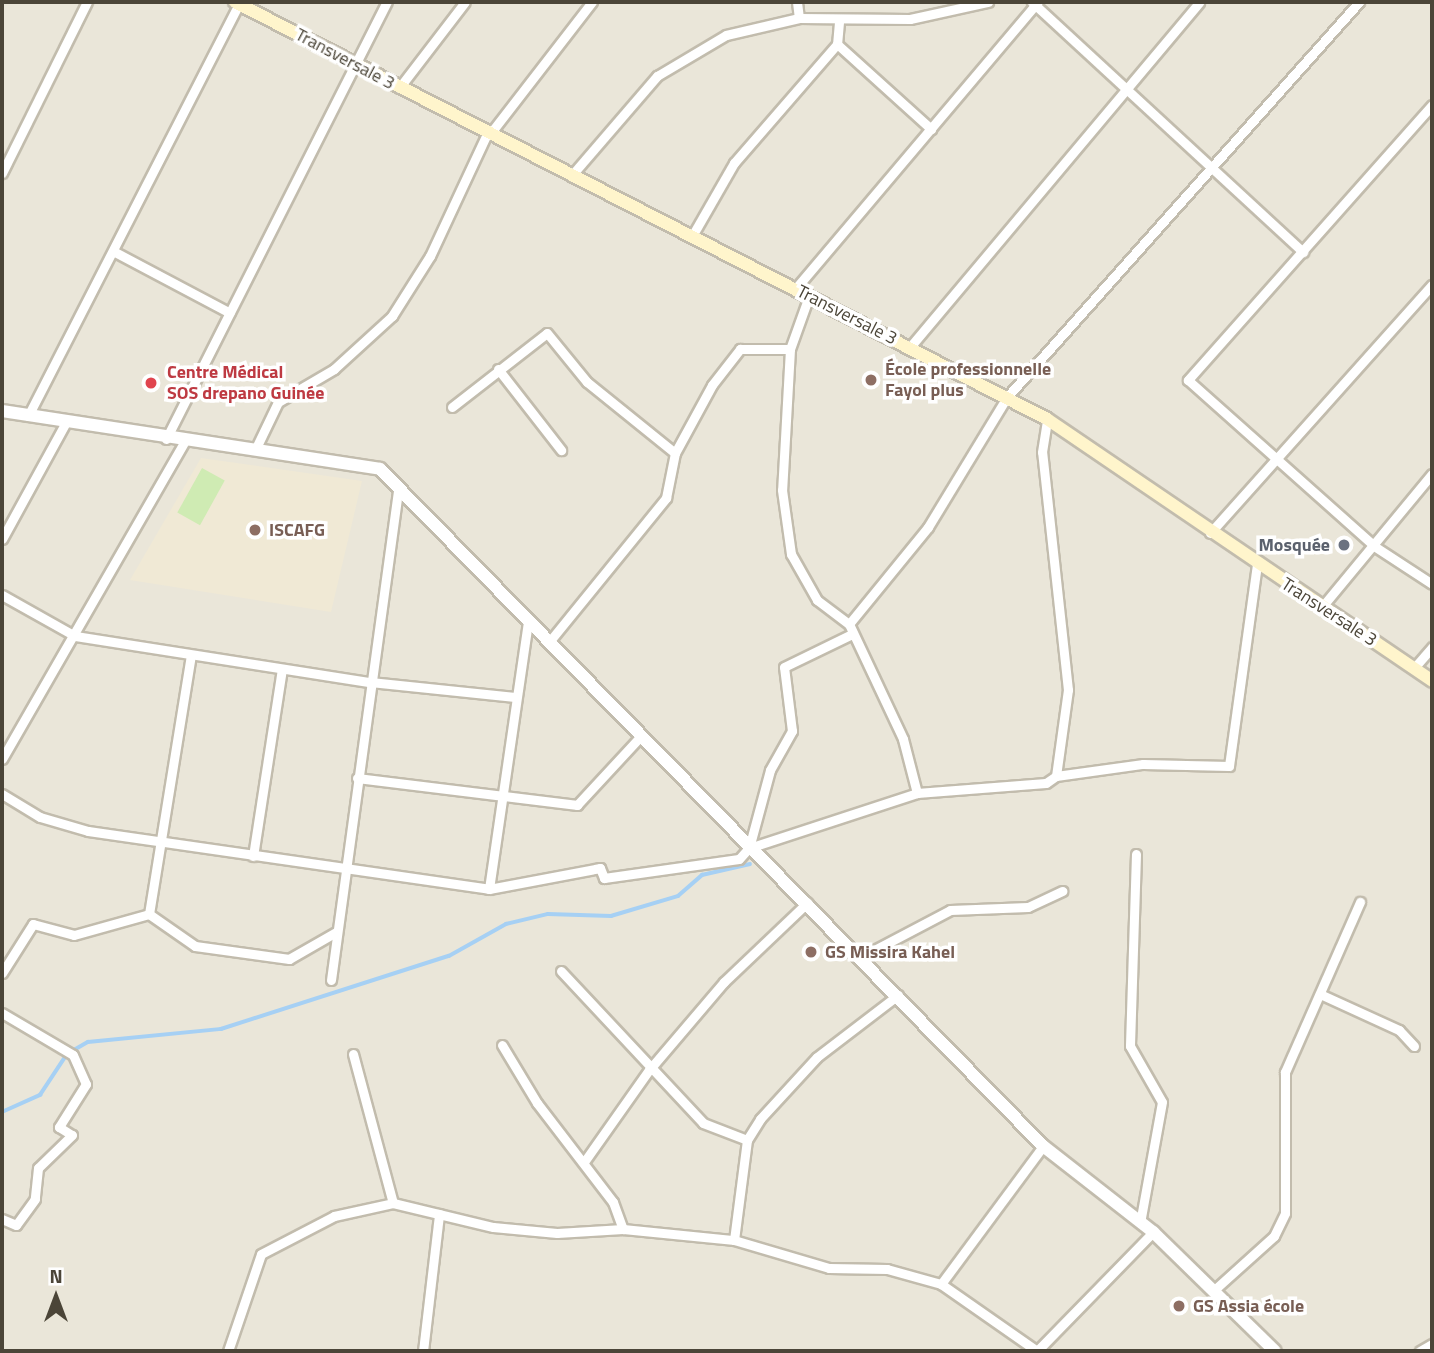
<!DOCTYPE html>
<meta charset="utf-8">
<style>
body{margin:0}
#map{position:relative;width:1434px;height:1353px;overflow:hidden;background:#f6f3eb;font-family:"Titillium Web",sans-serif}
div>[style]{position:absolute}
.residential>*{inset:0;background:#eae6d9;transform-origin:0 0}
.education>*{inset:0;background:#f0e9d5}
.green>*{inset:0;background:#cfebb3;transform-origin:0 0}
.stream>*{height:3.5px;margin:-1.75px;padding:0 1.75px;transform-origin:1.75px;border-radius:1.75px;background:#a6d0f4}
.roads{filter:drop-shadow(2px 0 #c2bcad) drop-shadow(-2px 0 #c2bcad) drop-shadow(0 2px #c2bcad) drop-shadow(0 -2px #c2bcad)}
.minor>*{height:9px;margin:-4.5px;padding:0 4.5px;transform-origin:4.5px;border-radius:4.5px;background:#fff}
.tertiary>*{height:12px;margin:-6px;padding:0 6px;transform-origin:6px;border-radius:6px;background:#fff}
.secondary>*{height:12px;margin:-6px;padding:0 6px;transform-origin:6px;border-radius:6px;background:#fff5cc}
.dots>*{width:19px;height:19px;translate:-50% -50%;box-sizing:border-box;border:4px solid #fff;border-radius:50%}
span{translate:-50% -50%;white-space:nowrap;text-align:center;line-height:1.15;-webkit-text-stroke:7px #fff;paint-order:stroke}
.street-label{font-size:18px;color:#4b4538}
.education-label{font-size:18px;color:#785e54;font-weight:700}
.left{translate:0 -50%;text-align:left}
.health-label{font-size:18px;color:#be3a42;font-weight:700}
.worship-label{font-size:18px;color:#5b616d;font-weight:700}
.right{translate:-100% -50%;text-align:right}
.frame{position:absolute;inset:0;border:4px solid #4b4538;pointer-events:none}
.north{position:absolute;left:21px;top:1262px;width:70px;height:70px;-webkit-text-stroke:5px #fff;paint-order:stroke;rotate:0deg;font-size:19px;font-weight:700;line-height:28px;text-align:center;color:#4b4538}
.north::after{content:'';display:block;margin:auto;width:24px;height:32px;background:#4b4538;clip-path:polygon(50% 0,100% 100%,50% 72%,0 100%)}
</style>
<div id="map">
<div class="residential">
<div style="left:2px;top:2px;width:1430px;height:1349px"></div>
</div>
<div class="education">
<div style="clip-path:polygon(201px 458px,362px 481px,331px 612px,130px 580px)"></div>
</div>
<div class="green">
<div style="left:202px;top:468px;width:26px;height:51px;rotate:29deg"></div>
</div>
<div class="stream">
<div style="left:2px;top:1112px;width:42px;rotate:-24.1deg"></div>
<div style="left:40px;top:1095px;width:49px;rotate:-56.6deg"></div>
<div style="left:67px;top:1054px;width:24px;rotate:-30deg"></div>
<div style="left:88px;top:1042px;width:134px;rotate:-5.6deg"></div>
<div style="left:221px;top:1029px;width:239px;rotate:-17.8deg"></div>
<div style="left:449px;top:956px;width:65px;rotate:-29.3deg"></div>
<div style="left:506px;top:924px;width:43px;rotate:-13.4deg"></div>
<div style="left:548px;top:914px;width:63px;rotate:1.8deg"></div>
<div style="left:611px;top:916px;width:70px;rotate:-16.6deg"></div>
<div style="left:678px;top:896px;width:32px;rotate:-41deg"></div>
<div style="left:702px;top:875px;width:49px;rotate:-12.9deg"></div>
</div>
<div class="roads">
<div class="minor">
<div style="left:797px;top:2px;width:16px;rotate:83deg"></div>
<div style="left:1032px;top:2px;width:369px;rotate:42.7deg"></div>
<div style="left:839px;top:22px;width:22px;rotate:95deg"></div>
<div style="left:837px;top:44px;width:127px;rotate:42.1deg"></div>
<div style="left:399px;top:88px;width:108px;rotate:-52.5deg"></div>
<div style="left:1432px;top:105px;width:368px;rotate:131.6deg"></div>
<div style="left:1188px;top:380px;width:249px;rotate:41.7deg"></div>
<div style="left:1374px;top:546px;width:69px;rotate:33.2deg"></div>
<div style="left:493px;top:130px;width:162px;rotate:-52.3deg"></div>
<div style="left:2px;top:173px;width:191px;rotate:-63.6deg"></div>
<div style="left:571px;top:176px;width:132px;rotate:-49.3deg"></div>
<div style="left:657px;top:76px;width:80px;rotate:-30.7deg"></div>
<div style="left:726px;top:35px;width:75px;rotate:-13.1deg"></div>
<div style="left:799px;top:18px;width:111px;rotate:0.5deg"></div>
<div style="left:910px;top:19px;width:80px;rotate:-12.3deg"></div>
<div style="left:692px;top:236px;width:84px;rotate:-60.1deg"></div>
<div style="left:734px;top:163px;width:157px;rotate:-49.1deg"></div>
<div style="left:113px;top:251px;width:132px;rotate:27.9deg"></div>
<div style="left:796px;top:288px;width:375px;rotate:-49.8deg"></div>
<div style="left:809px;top:296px;width:56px;rotate:109.7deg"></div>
<div style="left:790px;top:349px;width:141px;rotate:93.2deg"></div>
<div style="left:782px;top:490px;width:65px;rotate:82deg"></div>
<div style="left:791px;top:554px;width:53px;rotate:60.5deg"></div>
<div style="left:817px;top:600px;width:40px;rotate:37deg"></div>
<div style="left:849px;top:624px;width:127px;rotate:64.8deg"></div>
<div style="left:903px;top:739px;width:56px;rotate:75.5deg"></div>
<div style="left:910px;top:347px;width:450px;rotate:-50deg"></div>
<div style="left:498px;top:369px;width:103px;rotate:52.1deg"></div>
<div style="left:452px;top:407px;width:120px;rotate:-37.9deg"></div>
<div style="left:547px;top:333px;width:63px;rotate:50.8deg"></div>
<div style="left:587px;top:382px;width:113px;rotate:38.9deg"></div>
<div style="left:28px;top:416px;width:465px;rotate:-62.9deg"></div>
<div style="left:166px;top:439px;width:490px;rotate:-63.2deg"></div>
<div style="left:255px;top:450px;width:53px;rotate:-64.4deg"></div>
<div style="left:278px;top:402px;width:65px;rotate:-30.5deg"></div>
<div style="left:334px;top:369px;width:79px;rotate:-42.4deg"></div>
<div style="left:392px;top:316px;width:71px;rotate:-57.7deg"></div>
<div style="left:430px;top:256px;width:135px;rotate:-65deg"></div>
<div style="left:1210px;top:533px;width:333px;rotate:-48.2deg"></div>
<div style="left:2px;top:539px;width:133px;rotate:-61.3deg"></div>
<div style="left:2px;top:595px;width:84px;rotate:29.3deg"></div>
<div style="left:75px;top:636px;width:299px;rotate:8.9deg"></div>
<div style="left:370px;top:682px;width:146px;rotate:5.9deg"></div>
<div style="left:1321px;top:608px;width:174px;rotate:-50.4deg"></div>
<div style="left:849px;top:624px;width:125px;rotate:-50.8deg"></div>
<div style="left:928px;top:527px;width:152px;rotate:-58.7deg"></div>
<div style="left:1007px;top:397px;width:529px;rotate:-48.29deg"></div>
<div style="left:549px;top:642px;width:186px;rotate:-50.9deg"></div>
<div style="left:666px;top:498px;width:46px;rotate:-78.7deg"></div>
<div style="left:675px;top:453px;width:77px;rotate:-61.4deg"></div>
<div style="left:712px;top:385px;width:46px;rotate:-52.1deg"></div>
<div style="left:740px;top:349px;width:50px"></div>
<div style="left:1414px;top:668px;width:28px;rotate:-49deg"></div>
<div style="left:2px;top:759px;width:366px;rotate:-60.1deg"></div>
<div style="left:1056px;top:776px;width:88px;rotate:-7.9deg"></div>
<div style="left:1143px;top:764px;width:86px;rotate:1.3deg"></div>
<div style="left:1229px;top:766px;width:204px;rotate:-82.1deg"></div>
<div style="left:357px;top:778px;width:222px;rotate:7deg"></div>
<div style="left:577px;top:805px;width:93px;rotate:-47.2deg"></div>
<div style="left:2px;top:794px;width:44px;rotate:31.2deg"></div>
<div style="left:40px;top:817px;width:50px;rotate:16.3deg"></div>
<div style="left:88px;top:831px;width:405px;rotate:8.2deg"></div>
<div style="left:489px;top:889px;width:113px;rotate:-10.7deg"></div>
<div style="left:600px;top:868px;width:11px;rotate:68deg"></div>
<div style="left:604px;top:878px;width:136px;rotate:-8deg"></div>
<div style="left:739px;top:859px;width:15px;rotate:-48deg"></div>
<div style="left:749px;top:848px;width:177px;rotate:-18.1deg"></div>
<div style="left:917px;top:793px;width:129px;rotate:-4.4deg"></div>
<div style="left:1046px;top:783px;width:12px;rotate:-35deg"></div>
<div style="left:1056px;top:776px;width:87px;rotate:-82.1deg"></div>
<div style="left:1068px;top:690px;width:239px;rotate:-96.2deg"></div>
<div style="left:1042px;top:452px;width:33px;rotate:-81deg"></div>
<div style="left:749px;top:848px;width:81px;rotate:-74.9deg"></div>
<div style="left:770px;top:770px;width:45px;rotate:-60.6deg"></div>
<div style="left:792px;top:731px;width:64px;rotate:-97.1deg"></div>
<div style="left:784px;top:667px;width:73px;rotate:-25.9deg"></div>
<div style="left:1136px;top:854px;width:192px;rotate:91.8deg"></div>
<div style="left:1130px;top:1046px;width:64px;rotate:60.3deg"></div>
<div style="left:1162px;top:1102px;width:123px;rotate:100.3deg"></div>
<div style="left:253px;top:856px;width:189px;rotate:-81.2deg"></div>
<div style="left:489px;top:889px;width:269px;rotate:-81.7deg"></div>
<div style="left:149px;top:914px;width:262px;rotate:-80.8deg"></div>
<div style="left:149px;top:914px;width:56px;rotate:34.8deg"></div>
<div style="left:195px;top:946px;width:95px;rotate:7.9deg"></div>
<div style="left:289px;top:959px;width:54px;rotate:-29.9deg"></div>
<div style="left:861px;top:957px;width:101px;rotate:-27.8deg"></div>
<div style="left:950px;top:910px;width:78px;rotate:-2.2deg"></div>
<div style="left:1028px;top:907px;width:38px;rotate:-25deg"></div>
<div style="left:561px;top:971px;width:208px;rotate:46.9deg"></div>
<div style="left:703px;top:1123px;width:47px;rotate:21.1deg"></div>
<div style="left:2px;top:973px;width:58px;rotate:-57.7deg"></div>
<div style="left:33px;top:924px;width:42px;rotate:15deg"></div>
<div style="left:74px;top:935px;width:78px;rotate:-15.6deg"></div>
<div style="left:331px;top:980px;width:499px;rotate:-82.2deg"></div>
<div style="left:1320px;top:994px;width:87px;rotate:24.5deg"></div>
<div style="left:1399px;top:1030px;width:22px;rotate:47deg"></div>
<div style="left:2px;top:1013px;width:82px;rotate:30.6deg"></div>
<div style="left:73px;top:1055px;width:32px;rotate:66deg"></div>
<div style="left:86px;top:1084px;width:51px;rotate:122.1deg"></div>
<div style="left:59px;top:1127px;width:15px;rotate:32deg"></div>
<div style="left:72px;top:1135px;width:47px;rotate:135.9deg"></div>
<div style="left:38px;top:1168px;width:31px;rotate:96deg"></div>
<div style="left:35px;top:1199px;width:32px;rotate:126deg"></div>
<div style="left:16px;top:1225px;width:15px;rotate:-157deg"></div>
<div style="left:502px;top:1045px;width:68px;rotate:58.9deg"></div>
<div style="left:537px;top:1103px;width:125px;rotate:52.5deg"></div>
<div style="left:613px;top:1202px;width:29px;rotate:70deg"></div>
<div style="left:353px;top:1054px;width:154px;rotate:75deg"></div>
<div style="left:584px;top:1162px;width:113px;rotate:-54.8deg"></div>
<div style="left:649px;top:1070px;width:116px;rotate:-49.6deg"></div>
<div style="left:724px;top:982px;width:115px;rotate:-43.6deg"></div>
<div style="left:734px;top:1240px;width:101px;rotate:-82.6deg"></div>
<div style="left:747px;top:1140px;width:25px;rotate:-58deg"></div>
<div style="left:760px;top:1119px;width:84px;rotate:-47.4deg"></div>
<div style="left:817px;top:1057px;width:102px;rotate:-37.4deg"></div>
<div style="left:941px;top:1284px;width:172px;rotate:-53.5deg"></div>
<div style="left:1213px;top:1291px;width:82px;rotate:-42deg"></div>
<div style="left:1274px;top:1236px;width:25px;rotate:-64deg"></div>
<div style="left:1285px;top:1213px;width:141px;rotate:-90deg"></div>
<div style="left:1285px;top:1072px;width:186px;rotate:-66.2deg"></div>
<div style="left:228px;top:1351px;width:102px;rotate:-71.2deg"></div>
<div style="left:261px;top:1254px;width:82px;rotate:-27.5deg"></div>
<div style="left:334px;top:1216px;width:60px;rotate:-12.4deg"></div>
<div style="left:393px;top:1203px;width:103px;rotate:13.5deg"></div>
<div style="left:493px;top:1227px;width:64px;rotate:5.4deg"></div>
<div style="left:557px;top:1233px;width:66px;rotate:-3.5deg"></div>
<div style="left:623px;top:1229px;width:112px;rotate:5.7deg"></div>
<div style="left:734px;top:1240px;width:99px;rotate:16.4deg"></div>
<div style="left:829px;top:1268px;width:58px;rotate:1deg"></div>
<div style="left:887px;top:1269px;width:56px;rotate:15.5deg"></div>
<div style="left:941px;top:1284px;width:117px;rotate:34.9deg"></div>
<div style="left:423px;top:1351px;width:138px;rotate:-83.3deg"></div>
<div style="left:1037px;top:1351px;width:166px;rotate:-45.7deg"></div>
<div style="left:1420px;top:1351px;width:14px;rotate:-30deg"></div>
</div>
<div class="tertiary">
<div style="left:2px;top:411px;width:382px;rotate:8.7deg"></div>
<div style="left:380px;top:469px;width:948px;rotate:45.6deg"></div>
<div style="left:1043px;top:1146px;width:140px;rotate:38deg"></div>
<div style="left:1153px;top:1232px;width:170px;rotate:44.3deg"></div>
</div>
<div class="secondary">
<div style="left:235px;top:2px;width:913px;rotate:27.18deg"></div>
<div style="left:1047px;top:419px;width:466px;rotate:34.2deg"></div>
</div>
</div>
<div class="dots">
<div style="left:871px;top:380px;background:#8d6e63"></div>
<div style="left:151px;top:383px;background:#e0444e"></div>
<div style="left:255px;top:530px;background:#8d6e63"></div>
<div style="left:1344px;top:545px;background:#6b7280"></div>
<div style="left:811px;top:952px;background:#8d6e63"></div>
<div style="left:1179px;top:1306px;background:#8d6e63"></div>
</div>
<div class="street-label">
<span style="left:345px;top:59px;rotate:28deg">Transversale 3</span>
<span style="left:847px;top:315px;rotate:27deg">Transversale 3</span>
<span style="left:1329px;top:612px;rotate:33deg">Transversale 3</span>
</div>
<div class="education-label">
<span class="left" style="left:885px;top:380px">École professionnelle<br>Fayol plus</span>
<span class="left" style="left:269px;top:530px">ISCAFG</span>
<span class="left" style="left:825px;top:952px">GS Missira Kahel</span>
<span class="left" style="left:1193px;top:1306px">GS Assia école</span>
</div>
<div class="health-label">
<span class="left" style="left:167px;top:383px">Centre Médical<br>SOS drepano Guinée</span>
</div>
<div class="worship-label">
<span class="right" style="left:1330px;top:545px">Mosquée</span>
</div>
<div class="frame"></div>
<div class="north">N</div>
</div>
